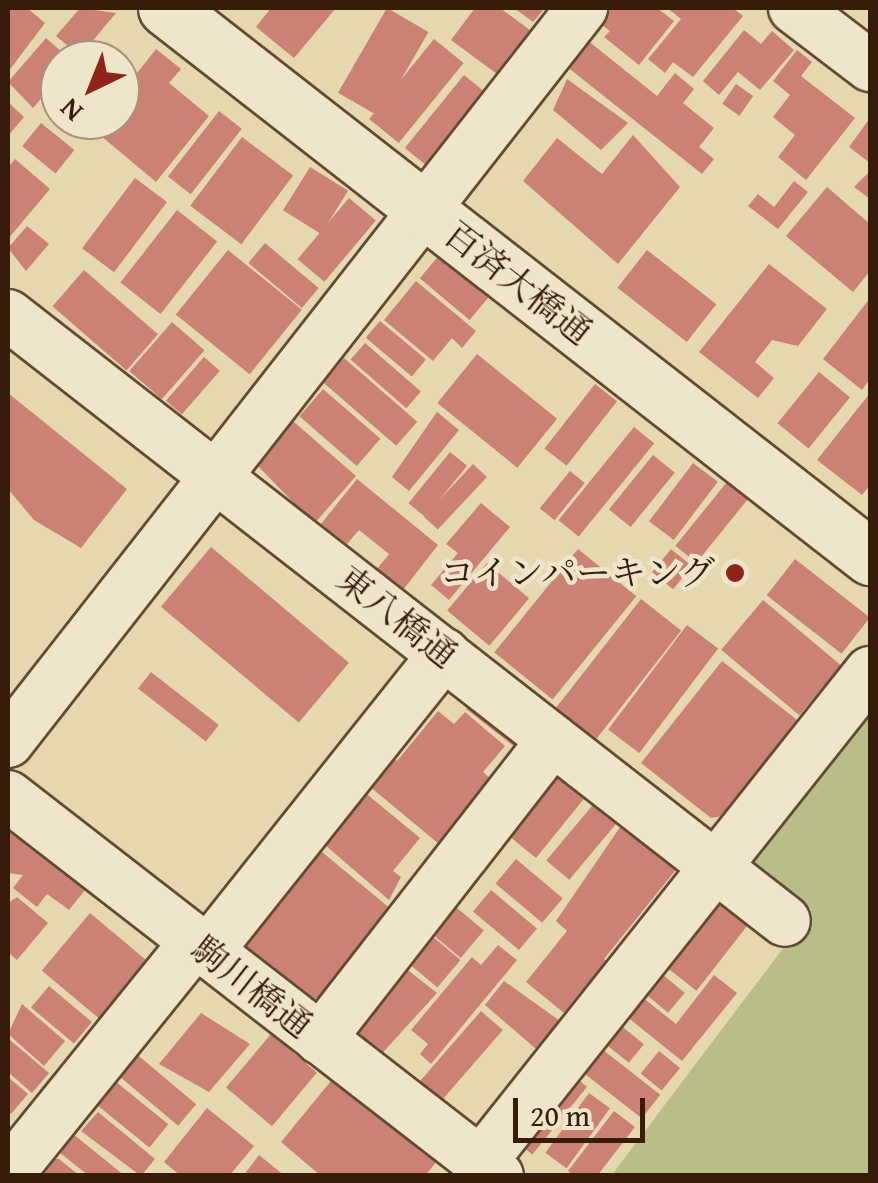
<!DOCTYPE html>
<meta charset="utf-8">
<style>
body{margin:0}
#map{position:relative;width:878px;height:1183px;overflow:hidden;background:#e5d7ae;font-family:"Gentium Book Plus","Noto Serif JP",serif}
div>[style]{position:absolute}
.green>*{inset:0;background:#b9bd87}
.building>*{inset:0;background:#cb8275;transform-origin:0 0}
.roads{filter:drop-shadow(2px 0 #624b33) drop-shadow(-2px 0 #624b33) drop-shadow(0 2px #624b33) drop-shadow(0 -2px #624b33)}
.minor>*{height:50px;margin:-25px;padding:0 25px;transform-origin:25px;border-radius:25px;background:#eee5ca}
.tertiary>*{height:55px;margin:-27.5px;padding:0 27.5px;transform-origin:27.5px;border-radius:27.5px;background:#eee5ca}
.dots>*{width:28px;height:28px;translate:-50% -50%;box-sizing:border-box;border:5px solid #eee5ca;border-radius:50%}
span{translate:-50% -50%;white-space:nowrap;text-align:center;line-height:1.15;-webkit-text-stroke:9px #eee5ca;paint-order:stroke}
.street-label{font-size:35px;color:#371c0a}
.poi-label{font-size:35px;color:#371c0a}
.right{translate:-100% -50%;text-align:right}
.frame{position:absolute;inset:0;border:10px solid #371c0a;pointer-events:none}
.north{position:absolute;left:40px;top:40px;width:100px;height:100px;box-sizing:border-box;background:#eee5ca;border:2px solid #a5957d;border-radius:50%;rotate:223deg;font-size:28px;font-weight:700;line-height:40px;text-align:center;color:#371c0a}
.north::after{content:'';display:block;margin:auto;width:35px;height:45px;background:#8f2418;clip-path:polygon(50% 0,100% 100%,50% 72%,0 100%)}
.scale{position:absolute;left:513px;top:1098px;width:132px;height:45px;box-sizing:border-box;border:5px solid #371c0a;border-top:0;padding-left:12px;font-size:30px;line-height:35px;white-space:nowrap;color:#371c0a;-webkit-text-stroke:8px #eee5ca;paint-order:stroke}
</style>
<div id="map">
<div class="green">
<div style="clip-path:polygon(870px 712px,870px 1175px,611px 1176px,812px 910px,753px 863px)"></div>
</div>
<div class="building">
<div style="clip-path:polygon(8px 8px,27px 8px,45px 23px,8px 72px)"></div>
<div style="clip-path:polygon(80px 8px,116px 13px,80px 56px,56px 36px)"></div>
<div style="clip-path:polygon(271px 8px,336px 8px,294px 58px,256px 27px)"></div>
<div style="left:387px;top:8px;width:48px;height:98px;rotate:30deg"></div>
<div style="clip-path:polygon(475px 8px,500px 8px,530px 30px,497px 74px,451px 40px)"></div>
<div style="clip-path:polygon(514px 8px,545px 8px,533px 22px)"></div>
<div style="clip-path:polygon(610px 8px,657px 8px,674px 21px,639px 65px,604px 37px,610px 31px,598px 22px)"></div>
<div style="clip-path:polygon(667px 8px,733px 8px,743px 16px,693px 77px,673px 62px,665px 73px,648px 59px,681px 19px)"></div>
<div style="clip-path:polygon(744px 30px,761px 44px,772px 31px,794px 50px,760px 90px,738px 72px,719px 95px,703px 81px)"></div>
<div style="clip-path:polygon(46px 38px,71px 60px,60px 60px,60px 77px,33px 108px,8px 82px)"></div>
<div style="left:434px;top:39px;width:38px;height:103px;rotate:39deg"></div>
<div style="clip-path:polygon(587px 40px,657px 96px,675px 73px,694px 89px,683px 103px,714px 128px,699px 147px,714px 159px,702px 174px,566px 66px)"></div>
<div style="clip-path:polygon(156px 49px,181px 69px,169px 83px,209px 116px,156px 182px,82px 120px,120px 120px,120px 65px,134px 77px)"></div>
<div style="clip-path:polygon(797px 50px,812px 62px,801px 76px,855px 118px,806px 180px,778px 157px,795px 135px,773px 117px,790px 95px,773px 81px)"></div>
<div style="left:464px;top:75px;width:35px;height:94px;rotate:39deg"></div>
<div style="clip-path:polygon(567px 79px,628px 123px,601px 150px,553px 110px)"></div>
<div style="left:736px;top:84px;width:21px;height:24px;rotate:35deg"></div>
<div style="clip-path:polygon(60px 85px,60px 112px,47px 101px)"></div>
<div style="clip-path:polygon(8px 102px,24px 117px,8px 136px)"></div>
<div style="left:219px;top:111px;width:29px;height:83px;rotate:38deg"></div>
<div style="clip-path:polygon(870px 118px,870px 163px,849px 147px)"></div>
<div style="left:41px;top:123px;width:43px;height:30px;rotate:39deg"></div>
<div style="clip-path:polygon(633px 135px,680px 187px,618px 264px,523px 181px,557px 138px,602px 174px)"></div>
<div style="left:242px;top:137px;width:64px;height:86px;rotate:37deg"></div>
<div style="clip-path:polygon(15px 159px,50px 189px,8px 239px,8px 167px)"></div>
<div style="left:310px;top:167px;width:45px;height:51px;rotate:32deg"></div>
<div style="clip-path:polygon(870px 171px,870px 199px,854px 187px)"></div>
<div style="left:135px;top:178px;width:40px;height:88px;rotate:37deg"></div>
<div style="clip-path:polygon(794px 181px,808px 192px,778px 229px,748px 206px,758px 194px,774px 207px)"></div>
<div style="clip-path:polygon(827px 187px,870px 224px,870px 271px,853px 292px,786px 236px)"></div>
<div style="left:349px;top:198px;width:35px;height:80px;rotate:40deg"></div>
<div style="left:177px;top:210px;width:51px;height:92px;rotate:38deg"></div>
<div style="clip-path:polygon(27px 226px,49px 244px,26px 271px,8px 248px)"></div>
<div style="left:265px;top:243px;width:70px;height:26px;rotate:40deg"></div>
<div style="left:228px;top:250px;width:95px;height:83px;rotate:39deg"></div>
<div style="left:647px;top:250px;width:88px;height:48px;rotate:38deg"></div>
<div style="left:441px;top:253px;width:65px;height:33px;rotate:40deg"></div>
<div style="clip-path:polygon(769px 264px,827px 309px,798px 346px,772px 340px,755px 362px,774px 378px,758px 398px,699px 352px)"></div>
<div style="left:84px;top:270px;width:98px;height:48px;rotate:41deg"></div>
<div style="clip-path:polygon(416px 281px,476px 331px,462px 348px,452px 338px,433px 361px,384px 320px)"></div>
<div style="clip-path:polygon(870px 298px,870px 379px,862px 390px,823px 359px)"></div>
<div style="left:380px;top:321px;width:60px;height:22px;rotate:40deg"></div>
<div style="left:172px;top:322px;width:43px;height:65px;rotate:41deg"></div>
<div style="left:365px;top:343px;width:74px;height:22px;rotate:41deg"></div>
<div style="left:477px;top:354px;width:103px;height:63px;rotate:39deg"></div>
<div style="left:204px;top:357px;width:21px;height:58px;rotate:41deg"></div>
<div style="left:344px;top:358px;width:97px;height:32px;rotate:41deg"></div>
<div style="left:819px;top:372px;width:40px;height:66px;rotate:39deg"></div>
<div style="left:595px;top:384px;width:28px;height:82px;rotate:38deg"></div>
<div style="left:323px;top:389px;width:76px;height:36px;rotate:41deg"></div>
<div style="clip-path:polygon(8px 393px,127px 489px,81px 548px,34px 520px,8px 489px)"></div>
<div style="clip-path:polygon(870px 393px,870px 485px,862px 495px,817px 460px)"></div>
<div style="clip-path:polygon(437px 412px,459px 430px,409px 491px,392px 477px)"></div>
<div style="clip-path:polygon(286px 415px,356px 476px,314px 524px,258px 466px,256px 450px)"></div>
<div style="left:634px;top:427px;width:26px;height:120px;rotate:39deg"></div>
<div style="left:450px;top:452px;width:22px;height:66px;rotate:39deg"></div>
<div style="left:653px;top:455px;width:28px;height:70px;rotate:39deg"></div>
<div style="left:693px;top:463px;width:31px;height:73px;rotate:37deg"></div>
<div style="left:473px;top:464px;width:19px;height:72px;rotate:43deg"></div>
<div style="left:570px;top:471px;width:19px;height:48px;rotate:39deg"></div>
<div style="clip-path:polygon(357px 479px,438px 545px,403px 590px,377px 569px,389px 554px,359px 530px,347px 544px,321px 524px)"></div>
<div style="left:727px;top:482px;width:27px;height:82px;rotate:39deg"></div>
<div style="clip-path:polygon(481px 503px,510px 527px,449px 600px,431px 585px,458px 553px,446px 544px)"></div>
<div style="left:211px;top:547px;width:180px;height:78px;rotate:40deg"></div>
<div style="left:578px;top:549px;width:75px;height:133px;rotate:39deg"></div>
<div style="left:671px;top:549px;width:27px;height:30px;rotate:39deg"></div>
<div style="left:795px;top:559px;width:95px;height:46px;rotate:38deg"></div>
<div style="left:487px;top:563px;width:55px;height:62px;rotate:40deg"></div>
<div style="left:641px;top:599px;width:51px;height:143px;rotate:38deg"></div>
<div style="left:763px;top:600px;width:102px;height:65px;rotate:40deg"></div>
<div style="left:687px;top:625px;width:39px;height:131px;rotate:37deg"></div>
<div style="clip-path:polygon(722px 661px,801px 723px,728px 815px,711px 818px,641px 763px)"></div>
<div style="left:151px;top:672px;width:86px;height:21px;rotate:38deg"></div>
<div style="left:480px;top:692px;width:65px;height:22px;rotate:38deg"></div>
<div style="clip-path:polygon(438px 711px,454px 724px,465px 712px,505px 746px,483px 772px,492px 780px,439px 844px,357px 776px,380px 747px,397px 761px)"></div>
<div style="clip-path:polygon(558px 763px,591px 790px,536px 858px,509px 836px)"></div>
<div style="clip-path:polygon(357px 786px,420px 838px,393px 871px,401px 877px,389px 900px,325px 845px,342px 826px,330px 818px)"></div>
<div style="left:597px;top:800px;width:30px;height:79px;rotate:40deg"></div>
<div style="clip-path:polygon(631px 811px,687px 856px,604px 959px,611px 965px,590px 993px,583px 989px,564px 1013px,526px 982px,567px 931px,556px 921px)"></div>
<div style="clip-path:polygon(8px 820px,89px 885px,69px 910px,47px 894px,37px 907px,13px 888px,23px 875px,8px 873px)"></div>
<div style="clip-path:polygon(310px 842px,392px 910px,322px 997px,304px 1001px,230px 941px)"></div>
<div style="left:516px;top:859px;width:61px;height:32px;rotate:40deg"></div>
<div style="left:719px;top:884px;width:48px;height:98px;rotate:38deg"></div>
<div style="left:491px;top:890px;width:60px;height:28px;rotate:40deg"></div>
<div style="clip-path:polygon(17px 897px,48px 923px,17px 960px,8px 952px,8px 903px)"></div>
<div style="left:444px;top:897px;width:52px;height:36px;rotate:40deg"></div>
<div style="left:90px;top:913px;width:83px;height:75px;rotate:40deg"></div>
<div style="left:426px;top:931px;width:45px;height:36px;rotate:40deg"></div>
<div style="clip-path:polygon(498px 945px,517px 960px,431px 1064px,420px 1054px,428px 1044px,411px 1030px,472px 957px,481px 965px)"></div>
<div style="clip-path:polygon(395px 960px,437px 993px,377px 1059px,343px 1031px)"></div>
<div style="left:661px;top:973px;width:31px;height:26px;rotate:40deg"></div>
<div style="clip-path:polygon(714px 975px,737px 993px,682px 1061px,626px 1016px,642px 997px,676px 1024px)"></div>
<div style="clip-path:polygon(504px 981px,567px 1026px,543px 1055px,485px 1005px)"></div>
<div style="left:49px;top:986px;width:56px;height:28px;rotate:40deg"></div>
<div style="clip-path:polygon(22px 1004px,65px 1041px,44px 1066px,8px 1034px)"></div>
<div style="left:481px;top:1011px;width:29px;height:98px;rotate:41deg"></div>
<div style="clip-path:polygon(201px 1013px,250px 1044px,209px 1092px,159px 1064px)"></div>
<div style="left:619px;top:1024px;width:32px;height:24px;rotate:39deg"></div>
<div style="left:271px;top:1034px;width:60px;height:70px;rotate:40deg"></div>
<div style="clip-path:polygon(10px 1040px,49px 1073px,32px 1093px,8px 1072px)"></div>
<div style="left:598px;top:1046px;width:79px;height:30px;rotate:38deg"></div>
<div style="left:128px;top:1047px;width:89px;height:28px;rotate:40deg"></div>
<div style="left:659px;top:1051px;width:27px;height:29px;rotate:39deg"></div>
<div style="left:570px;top:1073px;width:22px;height:87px;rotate:39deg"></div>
<div style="clip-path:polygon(335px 1076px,437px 1161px,425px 1176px,321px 1176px,281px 1142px)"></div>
<div style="clip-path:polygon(8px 1077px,28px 1094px,11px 1114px,8px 1111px)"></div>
<div style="left:110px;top:1077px;width:75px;height:30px;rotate:39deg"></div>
<div style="left:589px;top:1093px;width:26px;height:74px;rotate:36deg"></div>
<div style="clip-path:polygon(207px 1108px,254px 1146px,229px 1176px,181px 1176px,164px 1162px)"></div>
<div style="clip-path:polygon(614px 1111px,635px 1127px,597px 1176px,575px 1176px,568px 1171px)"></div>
<div style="clip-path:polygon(98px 1112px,155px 1159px,141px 1176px,81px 1131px)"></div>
<div style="clip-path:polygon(73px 1134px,125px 1176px,89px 1176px,59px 1152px)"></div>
<div style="clip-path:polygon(259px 1155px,285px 1176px,243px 1176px)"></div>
<div style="clip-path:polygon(45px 1158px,59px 1159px,80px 1176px,39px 1176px)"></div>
</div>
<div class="roads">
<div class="minor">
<div style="left:794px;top:8px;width:96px;rotate:37.3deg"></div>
<div style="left:8px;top:315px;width:985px;rotate:37.95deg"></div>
<div style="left:8px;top:742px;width:932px;rotate:-51.97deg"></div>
<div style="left:8px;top:796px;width:620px;rotate:37.79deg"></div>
<div style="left:207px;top:952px;width:381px;rotate:-51.5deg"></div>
<div style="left:320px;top:1039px;width:379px;rotate:-52.1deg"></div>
<div style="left:481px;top:1162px;width:626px;rotate:-51.55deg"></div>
<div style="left:8px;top:1174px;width:298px;rotate:-51.1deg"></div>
</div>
<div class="tertiary">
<div style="left:166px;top:8px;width:893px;rotate:37.95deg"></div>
</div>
</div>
<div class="dots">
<div style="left:735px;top:573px;background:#8f2418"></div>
</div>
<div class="street-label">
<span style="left:518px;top:283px;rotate:38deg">百済大橋通</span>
<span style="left:397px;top:617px;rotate:38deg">東八橋通</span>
<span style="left:252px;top:987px;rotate:38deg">駒川橋通</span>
</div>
<div class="poi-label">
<span class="right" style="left:715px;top:573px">コインパーキング</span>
</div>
<div class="frame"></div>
<div class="north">N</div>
<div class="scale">20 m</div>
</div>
